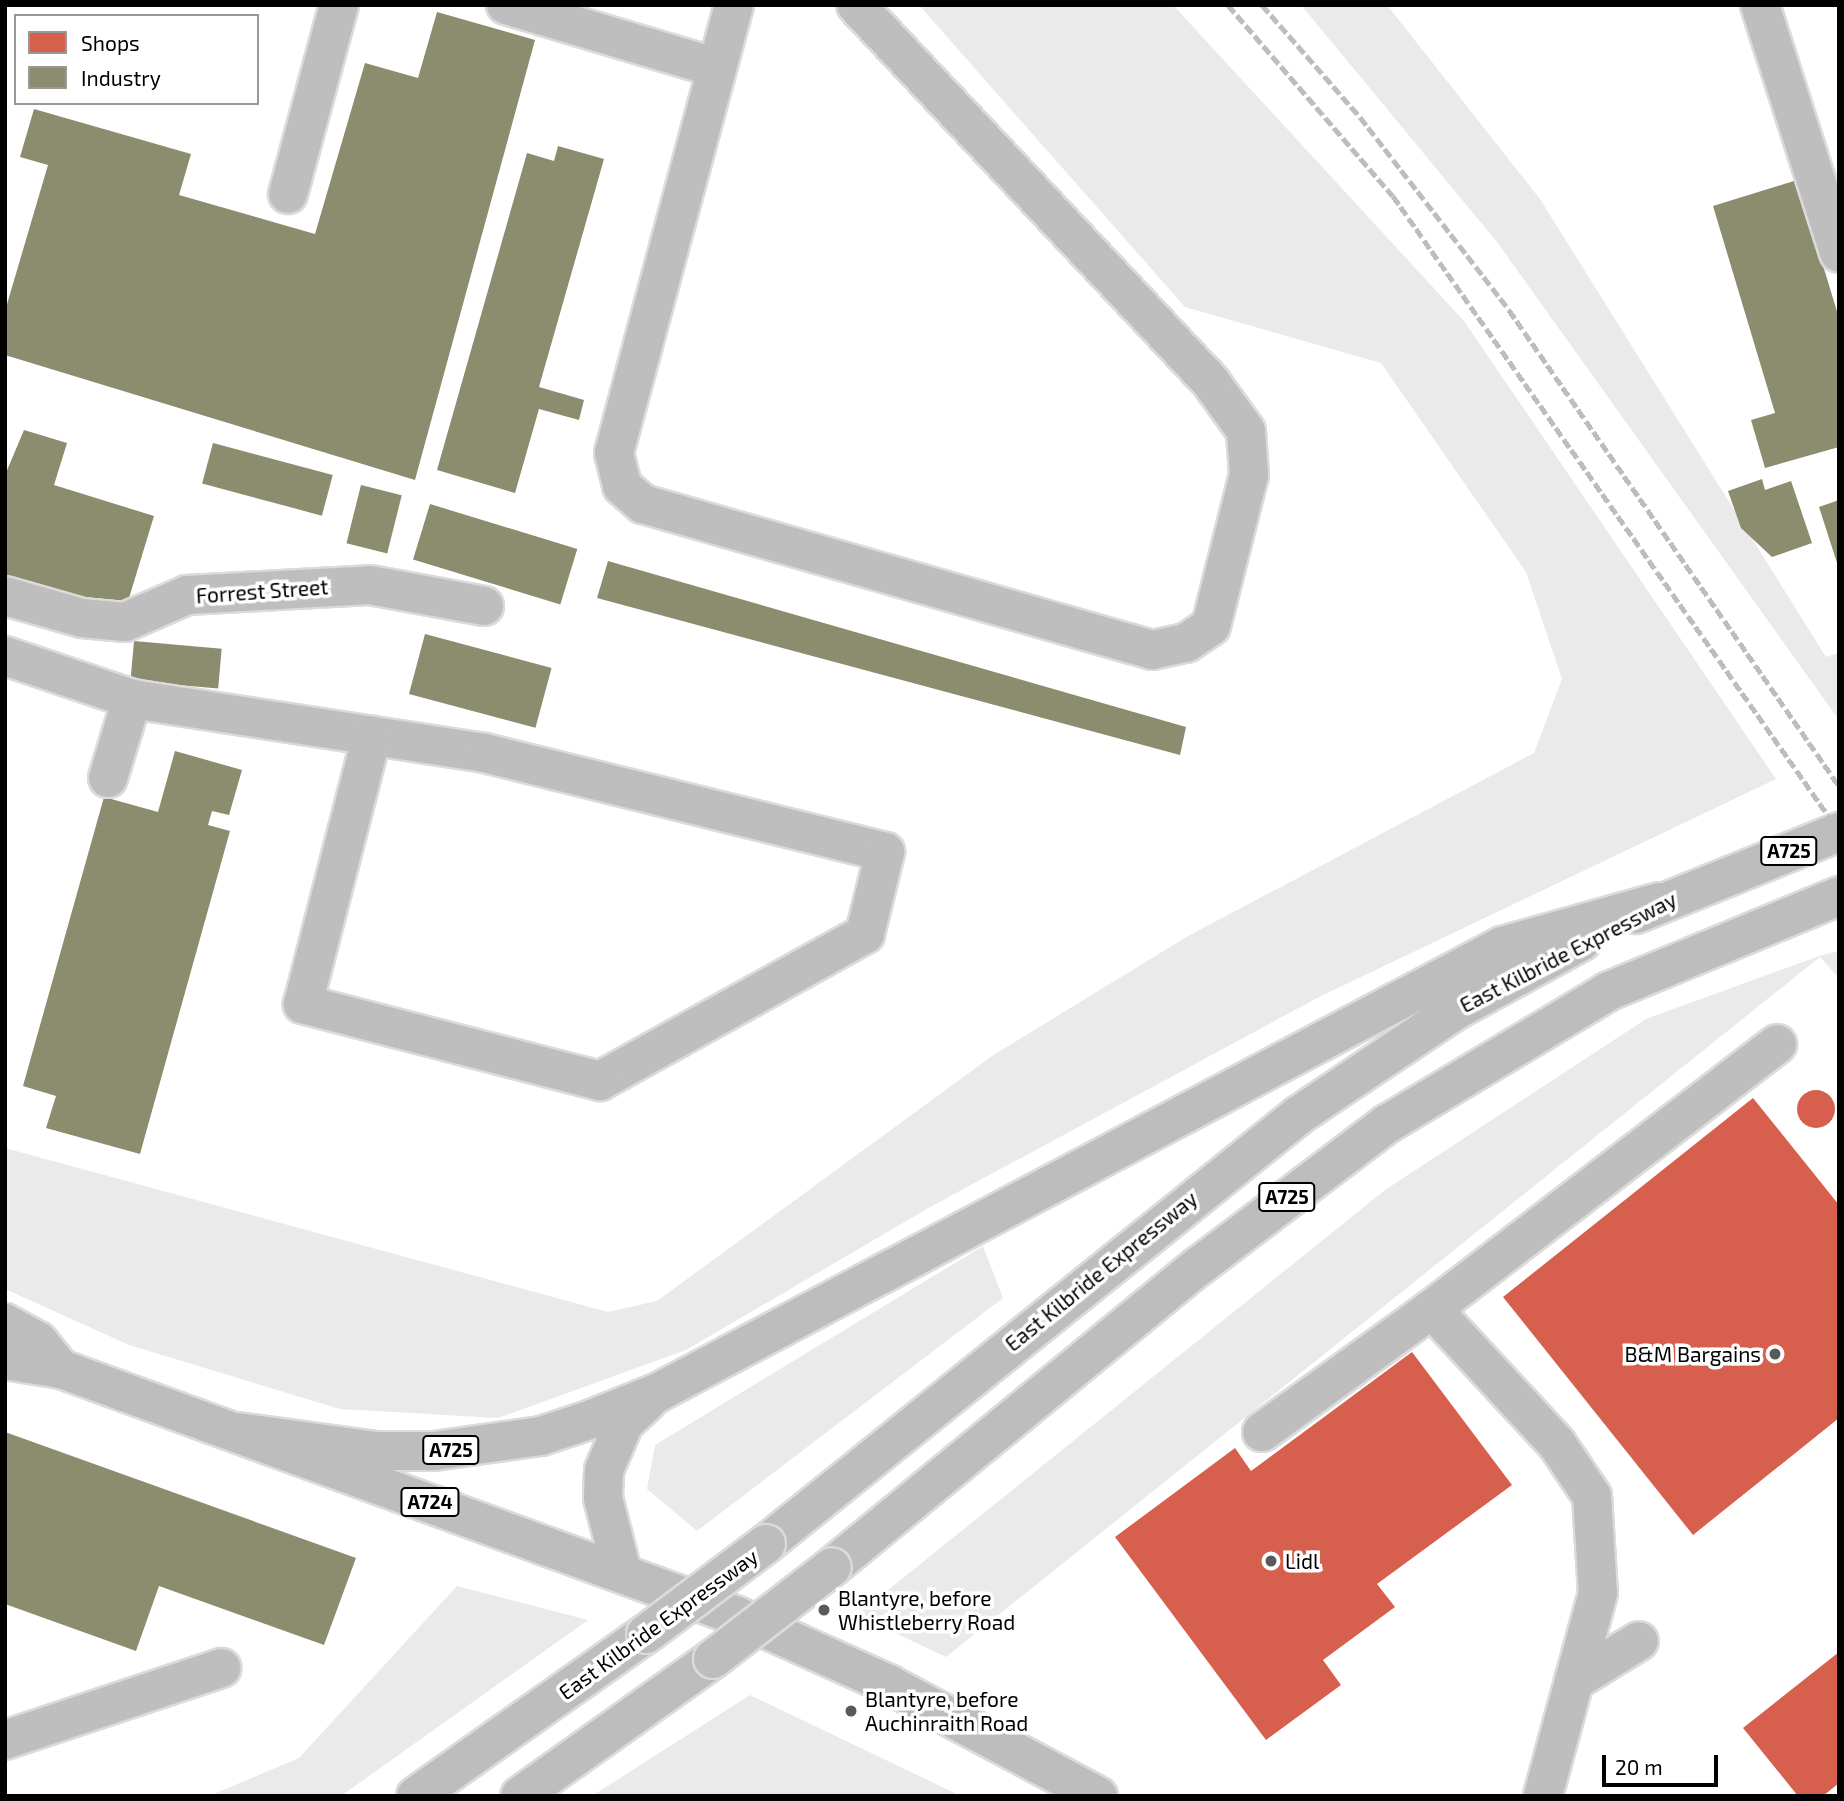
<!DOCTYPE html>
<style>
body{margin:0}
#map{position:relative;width:1844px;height:1801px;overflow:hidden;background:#fff;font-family:"Exo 2",sans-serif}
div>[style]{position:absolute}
.green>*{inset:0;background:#eaeaea}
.shops>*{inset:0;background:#d6604d}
.round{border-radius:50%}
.industry>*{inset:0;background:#8c8c6e;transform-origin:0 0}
.roads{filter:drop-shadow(2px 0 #dbdbdb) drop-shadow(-2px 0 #dbdbdb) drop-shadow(0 2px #dbdbdb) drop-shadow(0 -2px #dbdbdb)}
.minor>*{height:38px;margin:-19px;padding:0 19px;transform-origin:19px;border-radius:19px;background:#bebebe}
.major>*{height:38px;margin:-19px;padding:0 19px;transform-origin:19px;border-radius:19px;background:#bdbdbd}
.highway>*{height:38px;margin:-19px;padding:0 19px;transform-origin:19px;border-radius:19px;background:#bdbdbd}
.rail>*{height:5px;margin-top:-2.5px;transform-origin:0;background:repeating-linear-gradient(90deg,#bdbdbd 0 10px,transparent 0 13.5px)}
.bridges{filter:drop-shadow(2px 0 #dbdbdb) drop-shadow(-2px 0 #dbdbdb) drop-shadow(0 2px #dbdbdb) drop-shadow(0 -2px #dbdbdb)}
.highway-bridge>*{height:38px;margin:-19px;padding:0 19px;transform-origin:19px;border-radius:19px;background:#bdbdbd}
.dots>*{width:19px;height:19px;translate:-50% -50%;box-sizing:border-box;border:4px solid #fff;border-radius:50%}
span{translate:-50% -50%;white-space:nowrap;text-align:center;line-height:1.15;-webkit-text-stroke:7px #fff;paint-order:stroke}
.shield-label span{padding:2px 5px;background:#fff;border:2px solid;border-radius:5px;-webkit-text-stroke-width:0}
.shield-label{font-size:19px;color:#000;font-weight:700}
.street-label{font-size:21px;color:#000}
.poi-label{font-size:21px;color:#000}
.right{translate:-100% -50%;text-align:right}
.left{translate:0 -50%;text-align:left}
.frame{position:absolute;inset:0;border:7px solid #000;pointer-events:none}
.legend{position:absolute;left:14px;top:14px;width:245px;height:91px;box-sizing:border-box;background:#fff;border:2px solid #999;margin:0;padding:9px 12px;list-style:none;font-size:21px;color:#000}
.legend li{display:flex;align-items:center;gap:14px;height:35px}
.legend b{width:35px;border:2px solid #999}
.scale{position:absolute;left:1602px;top:1755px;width:116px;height:32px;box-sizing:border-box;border:4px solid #000;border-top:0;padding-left:9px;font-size:21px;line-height:24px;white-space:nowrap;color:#000;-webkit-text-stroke:5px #fff;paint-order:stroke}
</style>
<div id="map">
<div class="green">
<div style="clip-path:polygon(919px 5px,1173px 5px,1464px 321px,1776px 779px,1319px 997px,932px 1206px,686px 1350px,498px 1418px,340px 1409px,129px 1345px,5px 1289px,5px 1148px,608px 1312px,657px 1301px,992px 1056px,1188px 936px,1534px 753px,1562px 679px,1526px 572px,1381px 363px,1185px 307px)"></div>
<div style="clip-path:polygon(1301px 5px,1387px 5px,1540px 199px,1826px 657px,1839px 653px,1839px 720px,1497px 242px)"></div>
<div style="clip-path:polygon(1839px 951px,1839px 978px,1820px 957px,946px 1657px,857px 1615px,1385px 1190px,1646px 1019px,1822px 955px)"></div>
<div style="clip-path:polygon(983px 1246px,1003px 1298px,697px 1531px,647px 1489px,655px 1445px)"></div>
<div style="clip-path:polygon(457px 1586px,588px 1620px,341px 1796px,209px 1796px,299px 1758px)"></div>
<div style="clip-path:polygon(750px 1695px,961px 1796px,592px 1796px)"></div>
</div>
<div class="shops">
<div class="round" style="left:1797px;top:1090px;width:38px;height:38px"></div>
<div style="clip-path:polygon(1753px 1098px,1839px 1205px,1839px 1418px,1693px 1535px,1503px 1297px)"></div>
<div style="clip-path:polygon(1412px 1352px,1512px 1485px,1377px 1584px,1395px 1607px,1323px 1660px,1341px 1685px,1266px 1740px,1115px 1537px,1235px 1448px,1251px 1471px)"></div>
<div style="clip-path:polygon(1839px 1652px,1839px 1783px,1823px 1796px,1798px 1796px,1743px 1728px)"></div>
</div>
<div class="industry">
<div style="clip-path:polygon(437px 12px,535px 40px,415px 480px,5px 355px,5px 311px,48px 165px,20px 157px,34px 109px,191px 154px,179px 195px,315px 234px,365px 63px,418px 78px)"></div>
<div style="clip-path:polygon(558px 146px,604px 159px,539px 387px,584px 400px,579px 420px,539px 409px,515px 493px,437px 470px,527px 153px,554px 161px)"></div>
<div style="clip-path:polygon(1797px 180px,1839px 318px,1839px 447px,1765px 468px,1751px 420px,1775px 413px,1713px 206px)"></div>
<div style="clip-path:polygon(24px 430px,67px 443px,54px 485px,154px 516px,122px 621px,5px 585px,5px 475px)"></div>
<div style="left:213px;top:443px;width:124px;height:42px;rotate:15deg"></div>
<div style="clip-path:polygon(1762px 479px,1765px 490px,1791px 481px,1812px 543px,1772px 557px,1741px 528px,1728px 491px)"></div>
<div style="left:361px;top:485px;width:42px;height:60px;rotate:14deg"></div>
<div style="clip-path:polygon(1839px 500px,1839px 566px,1838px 566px,1819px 507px)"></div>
<div style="left:430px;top:504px;width:154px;height:58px;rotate:17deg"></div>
<div style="clip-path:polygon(608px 561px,1186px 727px,1180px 755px,597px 598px)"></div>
<div style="left:425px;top:634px;width:131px;height:62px;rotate:15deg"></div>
<div style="left:134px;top:641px;width:88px;height:40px;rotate:5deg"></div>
<div style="clip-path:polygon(175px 751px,242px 770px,229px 815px,212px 811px,208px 825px,230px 831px,140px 1154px,46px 1128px,56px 1096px,23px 1086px,104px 797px,158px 812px)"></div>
<div style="clip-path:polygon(5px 1432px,356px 1558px,324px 1645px,159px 1586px,136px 1651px,5px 1604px)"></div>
</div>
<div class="roads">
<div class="minor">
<div style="left:506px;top:5px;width:220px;rotate:16.6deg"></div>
<div style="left:734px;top:5px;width:464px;rotate:105deg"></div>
<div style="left:614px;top:453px;width:34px;rotate:76deg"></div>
<div style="left:622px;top:486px;width:28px;rotate:41deg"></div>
<div style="left:643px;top:504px;width:530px;rotate:16deg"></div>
<div style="left:1152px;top:650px;width:35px;rotate:-12deg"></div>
<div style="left:1186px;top:643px;width:30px;rotate:-34deg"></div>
<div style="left:1211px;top:626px;width:156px;rotate:-75.9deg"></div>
<div style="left:1249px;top:475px;width:44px;rotate:-93.9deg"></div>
<div style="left:1246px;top:431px;width:62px;rotate:-125.8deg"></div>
<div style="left:1210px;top:381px;width:516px;rotate:-133.27deg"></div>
<div style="left:1760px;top:5px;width:260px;rotate:72.3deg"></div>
<div style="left:288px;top:194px;width:196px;rotate:-74.9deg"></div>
<div style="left:5px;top:596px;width:80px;rotate:15.9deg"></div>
<div style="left:82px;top:618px;width:43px;rotate:5.3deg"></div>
<div style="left:125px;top:622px;width:68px;rotate:-23.5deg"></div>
<div style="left:187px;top:595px;width:183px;rotate:-3.1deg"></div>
<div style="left:370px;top:585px;width:116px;rotate:10.4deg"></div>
<div style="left:5px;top:656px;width:134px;rotate:18.7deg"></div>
<div style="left:132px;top:699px;width:357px;rotate:8.7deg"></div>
<div style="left:485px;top:753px;width:412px;rotate:13.9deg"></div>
<div style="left:885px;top:852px;width:84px;rotate:103.7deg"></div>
<div style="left:865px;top:934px;width:303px;rotate:151deg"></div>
<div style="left:600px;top:1081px;width:307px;rotate:-165.5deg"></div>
<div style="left:303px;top:1004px;width:277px;rotate:-75.6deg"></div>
<div style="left:108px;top:778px;width:83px;rotate:-73.1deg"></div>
<div style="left:1432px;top:1309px;width:435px;rotate:-37.5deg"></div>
<div style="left:1262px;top:1432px;width:210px;rotate:-35.9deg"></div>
<div style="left:1432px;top:1309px;width:184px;rotate:47.2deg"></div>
<div style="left:1557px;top:1444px;width:63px;rotate:56.1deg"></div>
<div style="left:1592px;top:1496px;width:97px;rotate:86.5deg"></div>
<div style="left:1598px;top:1593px;width:210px;rotate:105.2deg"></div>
<div style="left:1574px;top:1681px;width:76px;rotate:-31.6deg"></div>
<div style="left:5px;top:1740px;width:228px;rotate:-18.4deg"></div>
</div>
<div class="major">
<div style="left:5px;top:1323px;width:38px;rotate:29deg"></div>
<div style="left:38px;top:1341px;width:36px;rotate:51deg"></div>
<div style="left:5px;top:1360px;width:57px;rotate:9.1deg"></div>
<div style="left:61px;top:1369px;width:720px;rotate:20.07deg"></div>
<div style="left:737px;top:1616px;width:166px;rotate:24.2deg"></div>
<div style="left:888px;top:1684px;width:238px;rotate:28.1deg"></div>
</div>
<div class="highway">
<div style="left:1636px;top:914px;width:219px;rotate:-22deg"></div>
<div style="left:237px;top:1432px;width:139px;rotate:7.8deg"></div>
<div style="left:375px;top:1451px;width:59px"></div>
<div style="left:434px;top:1451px;width:108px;rotate:-8deg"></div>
<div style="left:541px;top:1436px;width:54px;rotate:-18.4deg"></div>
<div style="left:592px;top:1419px;width:70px;rotate:-21.8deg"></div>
<div style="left:657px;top:1393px;width:956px;rotate:-27.88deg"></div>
<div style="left:1502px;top:946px;width:164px;rotate:-15.6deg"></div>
<div style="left:766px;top:1544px;width:684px;rotate:-38.83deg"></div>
<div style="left:1299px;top:1115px;width:189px;rotate:-33.8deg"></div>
<div style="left:1456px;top:1010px;width:144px;rotate:-28.7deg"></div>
<div style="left:832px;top:1567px;width:475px;rotate:-39.4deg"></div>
<div style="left:1199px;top:1266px;width:236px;rotate:-37.1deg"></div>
<div style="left:1387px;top:1124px;width:259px;rotate:-30.9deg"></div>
<div style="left:1609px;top:991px;width:249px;rotate:-22.4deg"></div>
<div style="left:622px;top:1572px;width:76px;rotate:-104.4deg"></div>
<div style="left:603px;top:1498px;width:28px;rotate:-88deg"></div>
<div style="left:604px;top:1470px;width:51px;rotate:-66.9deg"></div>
<div style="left:624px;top:1423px;width:33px;rotate:-43deg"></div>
<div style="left:416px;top:1796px;width:281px;rotate:-35.2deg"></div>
<div style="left:520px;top:1796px;width:237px;rotate:-35.4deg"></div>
</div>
</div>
<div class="rail">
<div style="left:1228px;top:5px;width:252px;rotate:49.2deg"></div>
<div style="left:1393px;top:196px;width:776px;rotate:54.92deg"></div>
<div style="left:1262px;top:5px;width:149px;rotate:48.8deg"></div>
<div style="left:1360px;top:117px;width:244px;rotate:52.3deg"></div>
<div style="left:1509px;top:310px;width:579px;rotate:55.27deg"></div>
</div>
<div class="bridges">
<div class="highway-bridge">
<div style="left:646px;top:1634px;width:150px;rotate:-36.9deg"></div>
<div style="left:713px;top:1659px;width:150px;rotate:-37.7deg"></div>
</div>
</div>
<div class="dots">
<div style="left:1775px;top:1354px;background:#595959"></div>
<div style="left:1271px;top:1561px;background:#595959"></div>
<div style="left:824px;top:1610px;background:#595959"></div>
<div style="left:851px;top:1711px;background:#595959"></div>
</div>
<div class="shield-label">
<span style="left:1789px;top:851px">A725</span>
<span style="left:1287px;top:1197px">A725</span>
<span style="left:451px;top:1450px">A725</span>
<span style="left:430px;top:1502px">A724</span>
</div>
<div class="street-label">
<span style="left:262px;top:591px;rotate:-4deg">Forrest Street</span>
<span style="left:1568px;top:952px;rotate:-27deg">East Kilbride Expressway</span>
<span style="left:1101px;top:1271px;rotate:-39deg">East Kilbride Expressway</span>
<span style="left:658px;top:1624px;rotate:-36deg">East Kilbride Expressway</span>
</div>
<div class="poi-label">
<span class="right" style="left:1761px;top:1354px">B&amp;M Bargains</span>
<span class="left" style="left:1285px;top:1561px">Lidl</span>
<span class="left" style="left:838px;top:1610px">Blantyre, before<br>Whistleberry Road</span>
<span class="left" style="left:865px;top:1711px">Blantyre, before<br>Auchinraith Road</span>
</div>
<div class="frame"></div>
<ul class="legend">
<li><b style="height:19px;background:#d6604d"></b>Shops</li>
<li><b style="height:19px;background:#8c8c6e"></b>Industry</li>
</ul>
<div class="scale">20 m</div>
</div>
